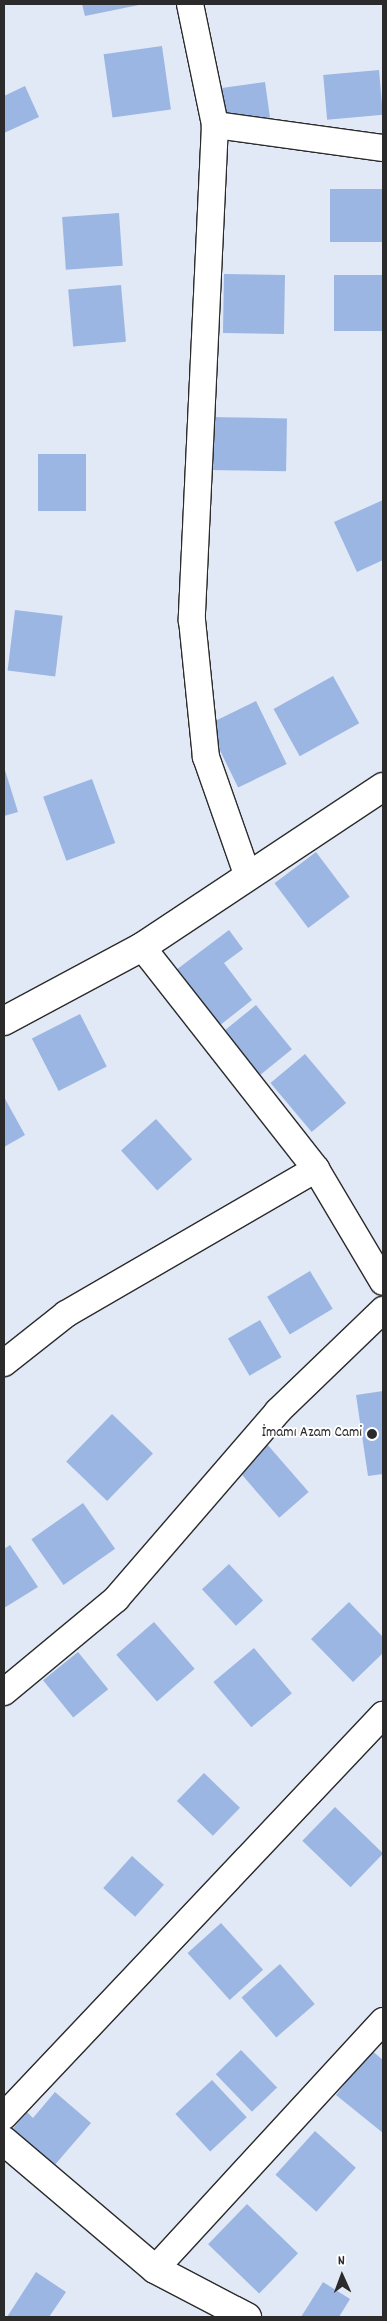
<!DOCTYPE html>
<meta charset="utf-8">
<style>
body{margin:0}
#map{position:relative;width:387px;height:2321px;overflow:hidden;background:#e1e9f6;font-family:Dekko,sans-serif}
div>[style]{position:absolute}
.building>*{inset:0;background:#9bb6e2;transform-origin:0 0}
.roads{filter:drop-shadow(1px 0 #2b2b2b) drop-shadow(-1px 0 #2b2b2b) drop-shadow(0 1px #2b2b2b) drop-shadow(0 -1px #2b2b2b)}
.street>*{height:26px;margin:-13px;padding:0 13px;transform-origin:13px;border-radius:13px;background:#fff}
.secondary>*{height:28px;margin:-14px;padding:0 14px;transform-origin:14px;border-radius:14px;background:#fff}
.dots>*{width:14px;height:14px;translate:-50% -50%;box-sizing:border-box;border:2px solid #fff;border-radius:50%}
span{translate:-50% -50%;white-space:nowrap;text-align:center;line-height:1.15;-webkit-text-stroke:4px #fff;paint-order:stroke}
.poi-label{font-size:15px;color:#2b2b2b}
.right{translate:-100% -50%;text-align:right}
.frame{position:absolute;inset:0;border:5px solid #2b2b2b;pointer-events:none}
.north{position:absolute;left:317px;top:2251px;width:50px;height:50px;-webkit-text-stroke:4px #fff;paint-order:stroke;rotate:358deg;font-size:14px;font-weight:700;line-height:20px;text-align:center;color:#2b2b2b}
.north::after{content:'';display:block;margin:auto;width:18px;height:22px;background:#2b2b2b;clip-path:polygon(50% 0,100% 100%,50% 72%,0 100%)}
</style>
<div id="map">
<div class="building">
<div style="clip-path:polygon(82px 4px,139px 4px,139px 5px,85px 16px)"></div>
<div style="left:162px;top:46px;width:64px;height:59px;rotate:82deg"></div>
<div style="left:379px;top:70px;width:45px;height:56px;rotate:85deg"></div>
<div style="left:265px;top:82px;width:36px;height:51px;rotate:82deg"></div>
<div style="clip-path:polygon(25px 86px,39px 117px,4px 133px,4px 96px)"></div>
<div style="left:383px;top:189px;width:53px;height:53px;rotate:90deg"></div>
<div style="left:119px;top:213px;width:53px;height:57px;rotate:86deg"></div>
<div style="left:224px;top:274px;width:61px;height:59px;rotate:1deg"></div>
<div style="left:383px;top:275px;width:56px;height:49px;rotate:90deg"></div>
<div style="left:121px;top:285px;width:57px;height:53px;rotate:85deg"></div>
<div style="left:208px;top:417px;width:79px;height:53px;rotate:1deg"></div>
<div style="left:38px;top:454px;width:48px;height:57px"></div>
<div style="clip-path:polygon(383px 500px,383px 560px,357px 572px,334px 522px)"></div>
<div style="left:15px;top:610px;width:48px;height:61px;rotate:7deg"></div>
<div style="left:333px;top:676px;width:54px;height:68px;rotate:61deg"></div>
<div style="left:256px;top:701px;width:70px;height:54px;rotate:64deg"></div>
<div style="clip-path:polygon(4px 767px,18px 812px,4px 816px)"></div>
<div style="left:92px;top:779px;width:68px;height:52px;rotate:70deg"></div>
<div style="left:316px;top:852px;width:56px;height:52px;rotate:53deg"></div>
<div style="clip-path:polygon(229px 930px,243px 949px,224px 963px,252px 1000px,219px 1026px,176px 970px)"></div>
<div style="left:256px;top:1005px;width:57px;height:42px;rotate:51deg"></div>
<div style="left:80px;top:1014px;width:59px;height:54px;rotate:63deg"></div>
<div style="left:305px;top:1054px;width:64px;height:45px;rotate:50deg"></div>
<div style="clip-path:polygon(4px 1097px,25px 1135px,4px 1147px)"></div>
<div style="left:156px;top:1119px;width:54px;height:47px;rotate:48deg"></div>
<div style="left:310px;top:1271px;width:44px;height:50px;rotate:59deg"></div>
<div style="left:260px;top:1320px;width:43px;height:37px;rotate:60deg"></div>
<div style="clip-path:polygon(383px 1391px,383px 1474px,368px 1476px,356px 1395px)"></div>
<div style="left:112px;top:1414px;width:57px;height:66px;rotate:44deg"></div>
<div style="left:266px;top:1443px;width:65px;height:39px;rotate:49deg"></div>
<div style="left:83px;top:1503px;width:56px;height:63px;rotate:55deg"></div>
<div style="clip-path:polygon(10px 1545px,38px 1587px,4px 1608px,4px 1549px)"></div>
<div style="left:229px;top:1564px;width:50px;height:37px;rotate:47deg"></div>
<div style="clip-path:polygon(349px 1602px,383px 1637px,383px 1653px,353px 1682px,311px 1639px)"></div>
<div style="left:154px;top:1622px;width:62px;height:50px;rotate:49deg"></div>
<div style="left:254px;top:1648px;width:59px;height:53px;rotate:50deg"></div>
<div style="left:78px;top:1652px;width:48px;height:45px;rotate:51deg"></div>
<div style="left:204px;top:1773px;width:50px;height:39px;rotate:44deg"></div>
<div style="left:335px;top:1807px;width:67px;height:47px;rotate:44deg"></div>
<div style="left:132px;top:1856px;width:43px;height:43px;rotate:42deg"></div>
<div style="left:221px;top:1923px;width:63px;height:45px;rotate:48deg"></div>
<div style="left:280px;top:1964px;width:53px;height:51px;rotate:49deg"></div>
<div style="left:241px;top:2050px;width:52px;height:35px;rotate:46deg"></div>
<div style="clip-path:polygon(371px 2050px,383px 2060px,383px 2133px,336px 2095px)"></div>
<div style="left:212px;top:2080px;width:51px;height:50px;rotate:47deg"></div>
<div style="clip-path:polygon(55px 2092px,91px 2123px,53px 2167px,11px 2131px,27px 2112px,33px 2118px)"></div>
<div style="left:315px;top:2131px;width:55px;height:59px;rotate:42deg"></div>
<div style="left:247px;top:2204px;width:71px;height:56px;rotate:44deg"></div>
<div style="clip-path:polygon(36px 2272px,66px 2292px,49px 2317px,7px 2317px)"></div>
<div style="clip-path:polygon(323px 2282px,350px 2299px,339px 2317px,301px 2317px)"></div>
</div>
<div class="roads">
<div class="street">
<div style="left:190px;top:4px;width:124px;rotate:78.3deg"></div>
<div style="left:215px;top:125px;width:496px;rotate:92.7deg"></div>
<div style="left:192px;top:620px;width:138px;rotate:84.2deg"></div>
<div style="left:206px;top:757px;width:124px;rotate:70.7deg"></div>
<div style="left:215px;top:125px;width:170px;rotate:7.8deg"></div>
<div style="left:142px;top:947px;width:282px;rotate:51.9deg"></div>
<div style="left:316px;top:1169px;width:131px;rotate:59.3deg"></div>
<div style="left:4px;top:1363px;width:79px;rotate:-38.3deg"></div>
<div style="left:66px;top:1314px;width:289px;rotate:-30.1deg"></div>
<div style="left:4px;top:1692px;width:146px;rotate:-39.7deg"></div>
<div style="left:116px;top:1599px;width:248px;rotate:-49.2deg"></div>
<div style="left:278px;top:1411px;width:146px;rotate:-43.9deg"></div>
<div style="left:4px;top:2116px;width:552px;rotate:-46.62deg"></div>
<div style="left:155px;top:2269px;width:337px;rotate:-47.4deg"></div>
</div>
<div class="secondary">
<div style="left:4px;top:1021px;width:157px;rotate:-28.2deg"></div>
<div style="left:142px;top:947px;width:289px;rotate:-33.6deg"></div>
<div style="left:4px;top:2141px;width:198px;rotate:40.3deg"></div>
<div style="left:155px;top:2269px;width:104px;rotate:27.6deg"></div>
</div>
</div>
<div class="dots">
<div style="left:372px;top:1434px;background:#2b2b2b"></div>
</div>
<div class="poi-label">
<span class="right" style="left:362px;top:1434px">İmamı Azam Cami</span>
</div>
<div class="frame"></div>
<div class="north">N</div>
</div>
